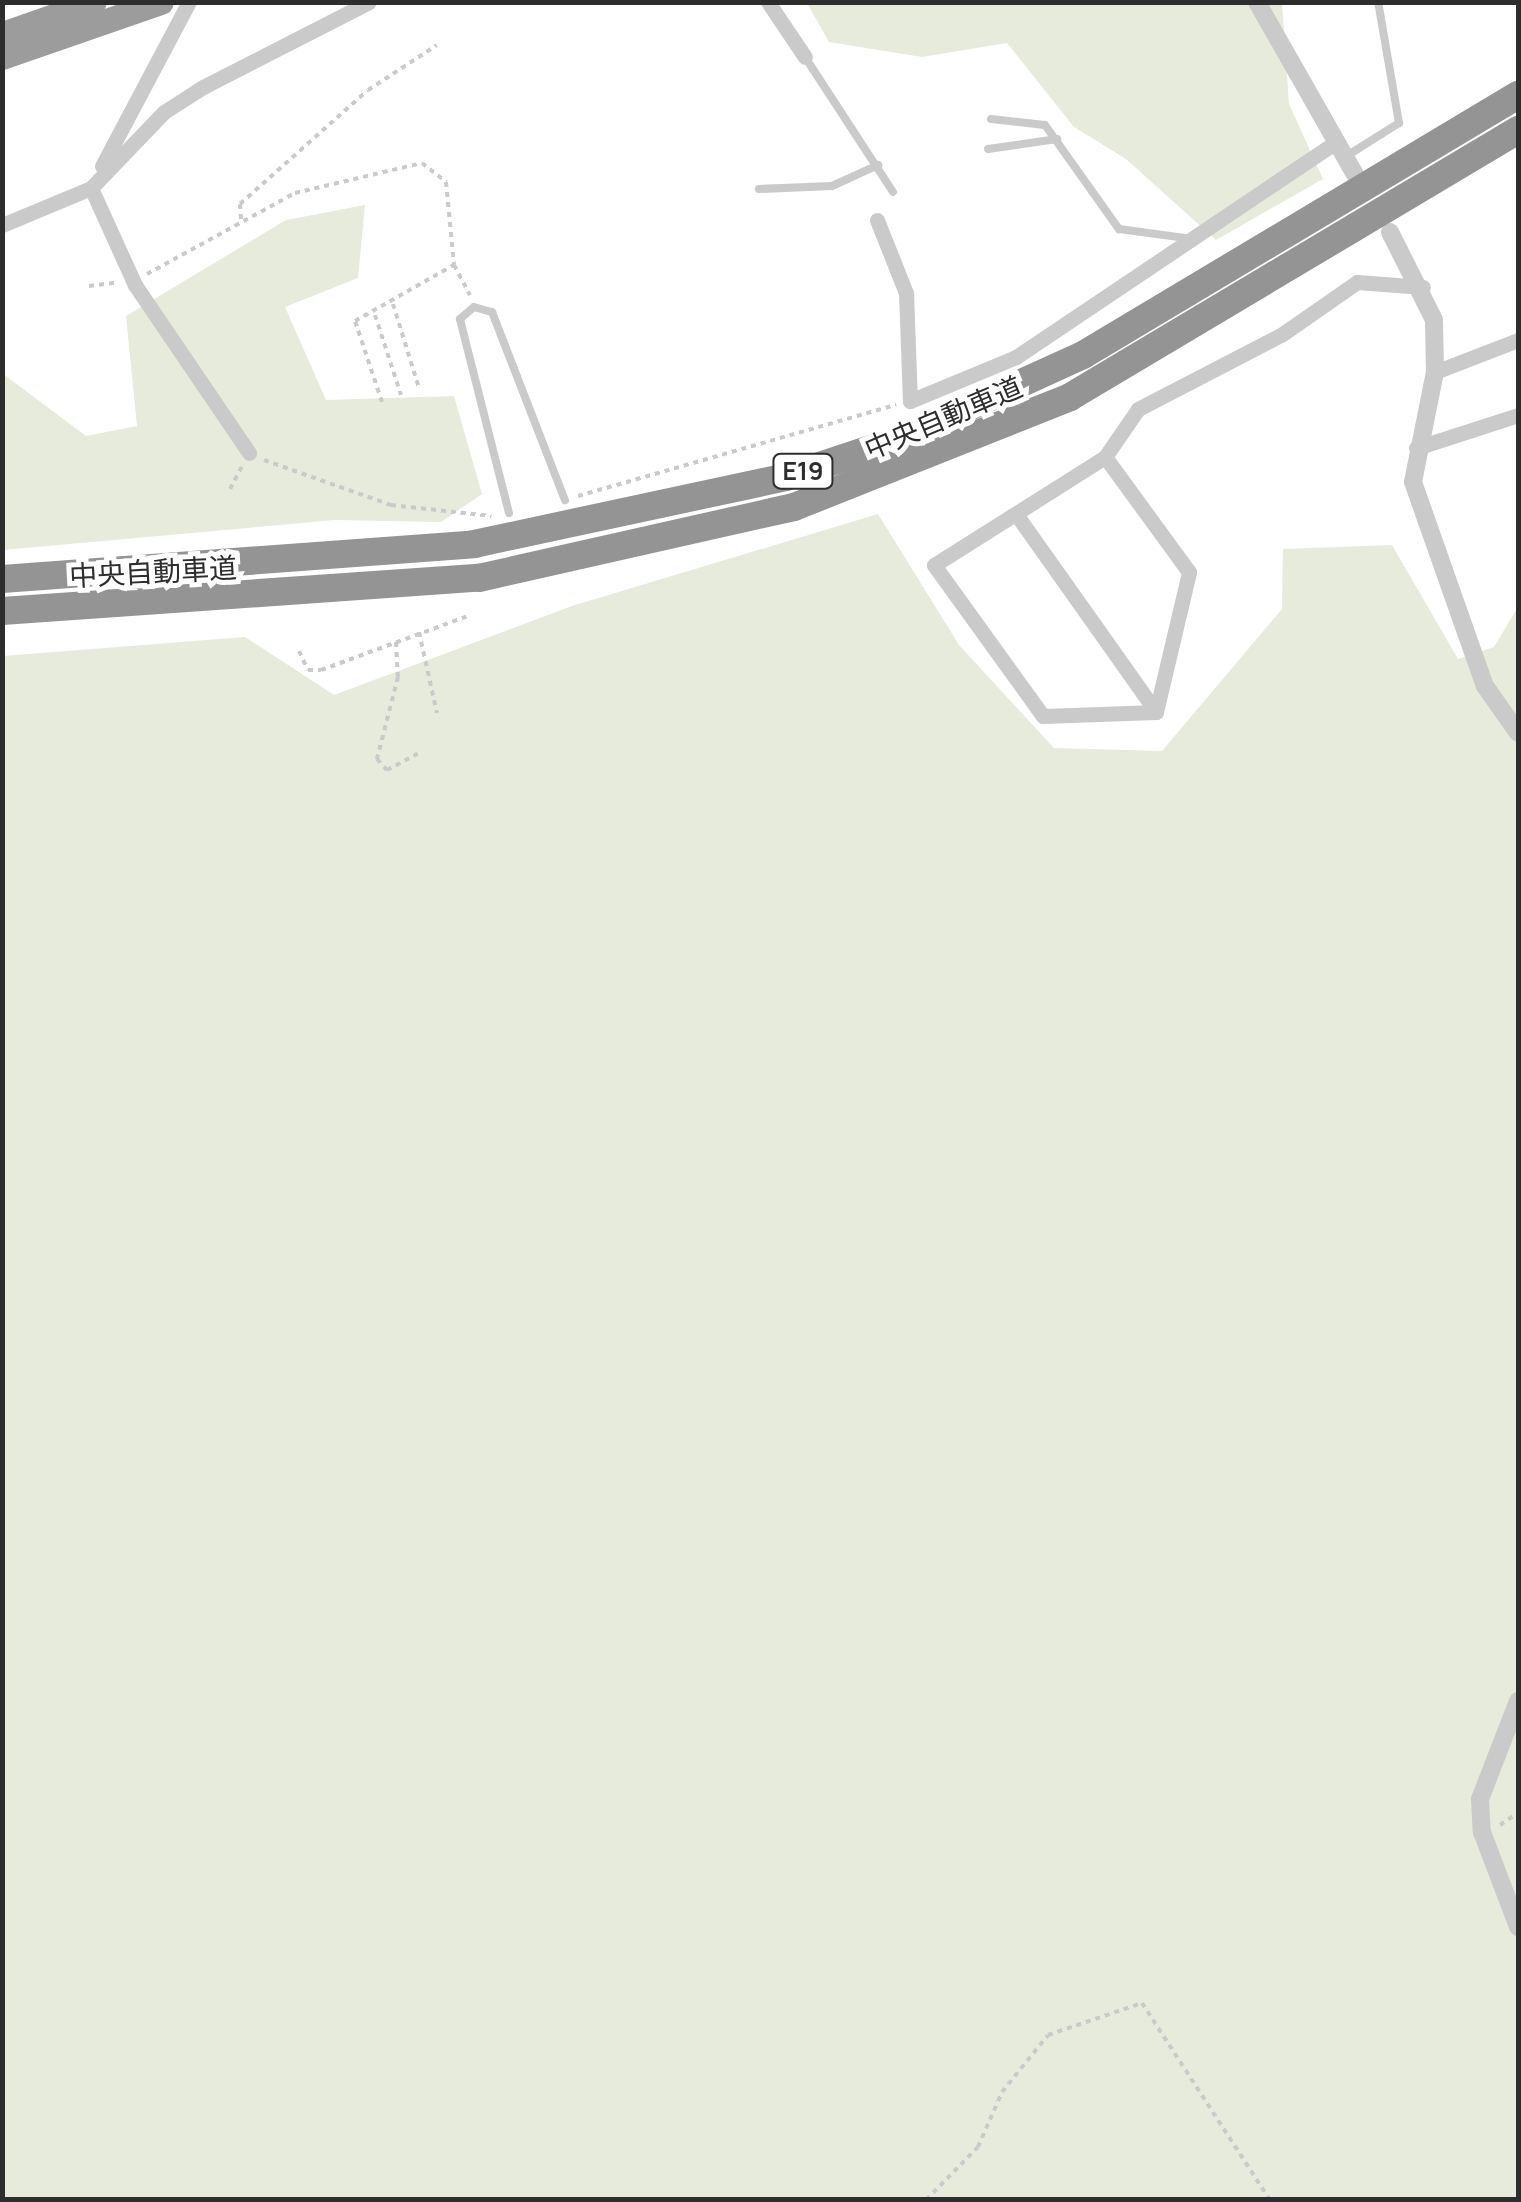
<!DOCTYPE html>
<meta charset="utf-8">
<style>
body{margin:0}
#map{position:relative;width:1521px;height:2202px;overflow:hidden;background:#fff;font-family:Manrope,"Noto Sans JP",sans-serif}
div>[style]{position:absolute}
.green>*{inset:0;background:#e6ebdb}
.path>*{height:4px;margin-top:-2px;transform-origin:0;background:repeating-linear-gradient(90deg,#cacaca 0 5px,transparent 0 10px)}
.service>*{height:8px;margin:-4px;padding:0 4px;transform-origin:4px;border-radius:4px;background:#cacaca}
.minor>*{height:15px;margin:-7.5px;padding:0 7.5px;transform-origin:7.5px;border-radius:7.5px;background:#cacaca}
.tertiary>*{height:18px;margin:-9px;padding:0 9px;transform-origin:9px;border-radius:9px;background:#cacaca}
.trunk>*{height:25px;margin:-12.5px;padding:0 12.5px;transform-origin:12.5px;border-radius:12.5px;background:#9c9c9c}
.motorway>*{height:28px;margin:-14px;padding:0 14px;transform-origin:14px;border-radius:14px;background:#949494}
span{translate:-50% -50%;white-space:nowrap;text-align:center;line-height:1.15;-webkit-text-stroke:10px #fff;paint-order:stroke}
.shield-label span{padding:2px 8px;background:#fff;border:2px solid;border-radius:8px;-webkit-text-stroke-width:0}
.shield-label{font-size:25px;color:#2d2d2d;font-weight:700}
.street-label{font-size:28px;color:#2d2d2d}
.frame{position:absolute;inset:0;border:5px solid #2d2d2d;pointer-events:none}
</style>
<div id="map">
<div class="green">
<div style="clip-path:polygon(807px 3px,1282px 3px,1289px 104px,1323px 179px,1216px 240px,1126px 159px,1074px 127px,1007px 43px,922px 57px,829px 42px)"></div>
<div style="clip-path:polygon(365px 205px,358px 278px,285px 307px,326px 400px,454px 396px,482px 494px,441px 522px,335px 520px,3px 550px,2px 373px,86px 436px,137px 426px,126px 316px,286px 220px)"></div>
<div style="clip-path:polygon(878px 514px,959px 645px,1054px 748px,1162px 751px,1282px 609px,1283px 549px,1392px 545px,1458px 659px,1494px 647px,1518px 607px,1518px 2199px,3px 2200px,3px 656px,245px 637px,334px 695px,572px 606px)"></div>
</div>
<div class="path">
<div style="left:241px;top:219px;width:15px;rotate:-94deg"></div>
<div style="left:240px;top:204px;width:171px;rotate:-41.7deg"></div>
<div style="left:368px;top:90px;width:82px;rotate:-33.1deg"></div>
<div style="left:147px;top:274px;width:169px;rotate:-28.7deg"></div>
<div style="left:295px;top:193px;width:130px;rotate:-13.3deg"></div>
<div style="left:422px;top:163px;width:31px;rotate:38deg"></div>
<div style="left:446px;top:182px;width:83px;rotate:84.5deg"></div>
<div style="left:454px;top:265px;width:34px;rotate:62deg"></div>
<div style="left:89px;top:286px;width:26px;rotate:-7deg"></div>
<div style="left:393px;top:304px;width:88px;rotate:72.8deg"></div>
<div style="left:375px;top:315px;width:84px;rotate:72deg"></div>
<div style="left:382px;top:402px;width:85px;rotate:-108.4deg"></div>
<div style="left:355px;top:321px;width:114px;rotate:-29.5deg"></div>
<div style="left:264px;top:460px;width:135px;rotate:19.5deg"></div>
<div style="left:391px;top:505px;width:101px;rotate:6.3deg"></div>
<div style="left:230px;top:489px;width:27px;rotate:-62deg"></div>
<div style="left:578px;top:496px;width:331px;rotate:-16deg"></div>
<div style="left:419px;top:632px;width:83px;rotate:77.5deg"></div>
<div style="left:396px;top:642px;width:35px;rotate:87deg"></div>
<div style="left:398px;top:677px;width:85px;rotate:104.4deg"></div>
<div style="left:377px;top:759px;width:15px;rotate:48deg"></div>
<div style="left:387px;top:770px;width:36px;rotate:-28deg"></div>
<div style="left:299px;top:651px;width:21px;rotate:65deg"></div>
<div style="left:308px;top:670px;width:13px"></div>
<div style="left:321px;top:670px;width:157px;rotate:-20.2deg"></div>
<div style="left:1500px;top:1825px;width:22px;rotate:-34deg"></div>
<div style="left:926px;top:2200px;width:74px;rotate:-45.5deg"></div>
<div style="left:978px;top:2147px;width:60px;rotate:-66.4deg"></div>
<div style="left:1002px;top:2092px;width:73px;rotate:-51.1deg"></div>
<div style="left:1048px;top:2035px;width:99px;rotate:-18.8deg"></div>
<div style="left:1142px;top:2003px;width:235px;rotate:57deg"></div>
</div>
<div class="service">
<div style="left:805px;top:57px;width:161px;rotate:56.9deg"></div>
<div style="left:991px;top:119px;width:54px;rotate:6.3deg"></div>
<div style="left:1045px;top:125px;width:128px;rotate:54.6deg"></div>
<div style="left:1119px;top:229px;width:68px;rotate:7.7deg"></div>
<div style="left:988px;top:149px;width:70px;rotate:-8.2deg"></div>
<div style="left:1345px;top:157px;width:64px;rotate:-32.2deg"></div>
<div style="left:1399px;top:123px;width:123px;rotate:-99.8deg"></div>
<div style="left:759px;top:189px;width:73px;rotate:-2.4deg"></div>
<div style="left:832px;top:186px;width:51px;rotate:-24.5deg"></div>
<div style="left:509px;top:513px;width:200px;rotate:-104.2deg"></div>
<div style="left:460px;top:319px;width:18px;rotate:-41deg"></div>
<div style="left:474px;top:307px;width:19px;rotate:16deg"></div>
<div style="left:492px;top:312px;width:202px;rotate:68.8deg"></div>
</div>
<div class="minor">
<div style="left:768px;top:2px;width:66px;rotate:56.1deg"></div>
<div style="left:102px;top:166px;width:186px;rotate:-62.1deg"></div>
<div style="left:91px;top:188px;width:107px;rotate:65.6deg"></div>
<div style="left:135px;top:285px;width:203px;rotate:55.8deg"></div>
<div style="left:877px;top:220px;width:79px;rotate:68.3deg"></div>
<div style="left:906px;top:293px;width:108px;rotate:87.9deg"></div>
<div style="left:910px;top:401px;width:115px;rotate:-22.5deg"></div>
<div style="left:1016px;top:357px;width:386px;rotate:-33.9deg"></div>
<div style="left:2px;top:225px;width:96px;rotate:-22.6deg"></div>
<div style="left:91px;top:188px;width:105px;rotate:-46.2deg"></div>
<div style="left:164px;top:112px;width:46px;rotate:-32.7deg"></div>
<div style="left:203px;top:87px;width:186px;rotate:-27.1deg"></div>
<div style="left:1435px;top:372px;width:89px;rotate:-21.1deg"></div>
<div style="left:1416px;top:448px;width:107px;rotate:-17.9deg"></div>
<div style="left:1105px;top:457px;width:202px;rotate:147.7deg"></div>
<div style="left:934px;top:565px;width:186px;rotate:54.2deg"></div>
<div style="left:1043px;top:716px;width:113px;rotate:-2deg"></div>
<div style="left:1156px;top:712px;width:144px;rotate:-76.7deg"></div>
<div style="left:1189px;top:572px;width:142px;rotate:-126.1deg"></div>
<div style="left:1105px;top:457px;width:58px;rotate:-55.5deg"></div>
<div style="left:1138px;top:409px;width:161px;rotate:-27.4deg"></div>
<div style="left:1281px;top:335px;width:93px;rotate:-34.9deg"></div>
<div style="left:1357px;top:282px;width:66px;rotate:4.3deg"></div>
<div style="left:1016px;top:514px;width:242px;rotate:54.7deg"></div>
</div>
<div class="tertiary">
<div style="left:1257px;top:2px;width:197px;rotate:60.4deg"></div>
<div style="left:1390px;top:232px;width:98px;rotate:63.4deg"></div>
<div style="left:1434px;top:320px;width:52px;rotate:88.9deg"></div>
<div style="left:1435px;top:372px;width:112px;rotate:101.3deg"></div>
<div style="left:1413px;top:482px;width:216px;rotate:70.6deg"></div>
<div style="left:1485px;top:686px;width:57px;rotate:54.9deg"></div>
<div style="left:1518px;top:1701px;width:105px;rotate:111.2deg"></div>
<div style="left:1480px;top:1799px;width:33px;rotate:87deg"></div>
<div style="left:1482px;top:1832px;width:102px;rotate:69.2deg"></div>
</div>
<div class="trunk">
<div style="left:2px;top:34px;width:97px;rotate:-19.2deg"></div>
<div style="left:2px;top:57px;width:168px;rotate:-19.1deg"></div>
</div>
<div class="motorway">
<div style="left:2px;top:579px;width:473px;rotate:-4.2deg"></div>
<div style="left:474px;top:544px;width:319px;rotate:-12.1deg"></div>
<div style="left:786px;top:477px;width:112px;rotate:-18.3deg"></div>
<div style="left:892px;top:442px;width:210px;rotate:-24.5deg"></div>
<div style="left:1083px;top:355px;width:507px;rotate:-30.87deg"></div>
<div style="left:2px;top:611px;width:478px;rotate:-4deg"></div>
<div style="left:479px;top:578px;width:323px;rotate:-12.7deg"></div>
<div style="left:794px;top:507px;width:297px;rotate:-21.7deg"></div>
<div style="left:1070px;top:397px;width:522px;rotate:-30.79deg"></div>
</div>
<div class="shield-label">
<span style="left:803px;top:471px">E19</span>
</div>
<div class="street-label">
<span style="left:943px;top:417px;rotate:-23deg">中央自動車道</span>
<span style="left:153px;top:571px;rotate:-3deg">中央自動車道</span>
</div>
<div class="frame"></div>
</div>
